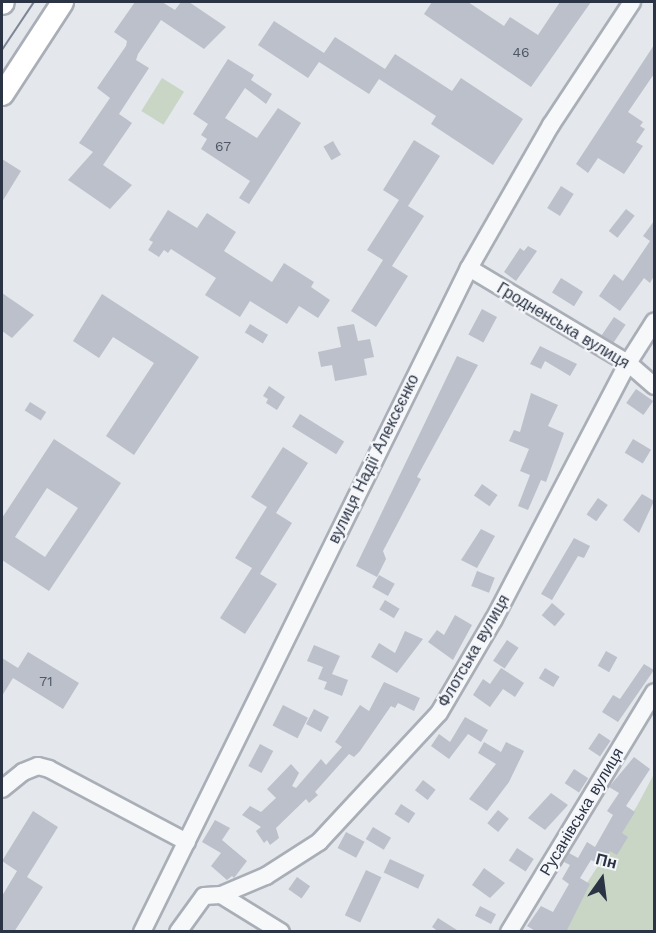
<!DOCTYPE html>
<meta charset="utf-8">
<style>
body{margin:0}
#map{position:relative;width:656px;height:933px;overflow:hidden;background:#e4e7ec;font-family:"Work Sans",sans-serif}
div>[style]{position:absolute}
.green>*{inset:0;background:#c9d6c5;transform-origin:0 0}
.building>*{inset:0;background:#bbc0ca;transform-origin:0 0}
.roads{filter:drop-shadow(2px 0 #a9aeb7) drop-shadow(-2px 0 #a9aeb7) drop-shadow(0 2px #a9aeb7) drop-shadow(0 -2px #a9aeb7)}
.minor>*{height:16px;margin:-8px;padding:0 8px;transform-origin:8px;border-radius:8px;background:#f7f8fa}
.major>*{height:21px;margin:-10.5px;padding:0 10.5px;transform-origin:10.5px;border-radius:10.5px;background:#fff}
.tram>*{height:1.5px;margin:-0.75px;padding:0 0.75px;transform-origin:0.75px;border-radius:0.75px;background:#7d8696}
span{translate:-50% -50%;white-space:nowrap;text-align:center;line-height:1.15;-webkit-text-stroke:4.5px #f4f6f9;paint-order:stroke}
.number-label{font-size:14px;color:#4f5766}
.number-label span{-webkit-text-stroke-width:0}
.street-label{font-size:16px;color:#2b3445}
.frame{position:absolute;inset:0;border:3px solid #2b3445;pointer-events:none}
.north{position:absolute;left:572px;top:849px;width:60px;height:60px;-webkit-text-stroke:4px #f4f6f9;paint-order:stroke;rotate:14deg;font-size:16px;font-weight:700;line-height:24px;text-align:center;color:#2b3445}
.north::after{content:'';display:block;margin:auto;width:21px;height:27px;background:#2b3445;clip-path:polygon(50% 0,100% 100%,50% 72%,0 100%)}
</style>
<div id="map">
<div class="green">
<div style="left:162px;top:78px;width:26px;height:39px;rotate:32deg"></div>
<div style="clip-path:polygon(654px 774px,654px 931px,555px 932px,637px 806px)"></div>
</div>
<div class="building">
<div style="clip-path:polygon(135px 2px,162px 2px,175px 10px,181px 2px,189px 2px,226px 27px,204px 49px,161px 20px,138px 54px,136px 60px,149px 68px,119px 114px,132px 123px,103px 165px,132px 185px,110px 209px,68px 180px,93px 152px,79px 143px,110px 98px,97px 88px,126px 46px,127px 41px,114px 32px)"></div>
<div style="clip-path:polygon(432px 2px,468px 2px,504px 26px,510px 17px,538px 35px,560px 2px,591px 2px,531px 87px,424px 14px)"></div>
<div style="clip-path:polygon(274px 21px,324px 53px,335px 37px,385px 69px,395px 54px,452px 91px,461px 78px,523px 119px,493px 165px,431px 124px,436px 116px,379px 79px,369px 94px,319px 62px,308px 78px,258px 45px)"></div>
<div style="clip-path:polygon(654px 45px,654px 74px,628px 112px,643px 122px,640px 126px,645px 129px,636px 142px,643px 146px,624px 174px,598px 158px,588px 173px,576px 164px)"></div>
<div style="clip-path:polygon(228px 59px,254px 75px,251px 80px,272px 94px,266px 104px,245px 88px,225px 118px,257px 138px,278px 108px,301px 123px,249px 204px,239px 198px,250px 181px,201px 149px,207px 139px,201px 135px,208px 124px,193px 114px)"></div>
<div style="clip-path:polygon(414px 140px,440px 156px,408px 206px,424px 216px,392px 266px,408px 276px,376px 327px,351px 311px,383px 260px,367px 250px,399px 200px,383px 190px)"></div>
<div style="left:333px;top:141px;width:16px;height:11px;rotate:60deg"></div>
<div style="clip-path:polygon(2px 159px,21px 171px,2px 202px)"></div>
<div style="left:561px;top:186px;width:15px;height:26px;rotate:32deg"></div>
<div style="left:626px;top:209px;width:11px;height:28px;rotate:38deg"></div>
<div style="clip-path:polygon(168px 210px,197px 228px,207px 213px,236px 232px,224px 251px,272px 282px,284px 263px,314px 282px,311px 287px,330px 300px,318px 318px,299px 306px,287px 324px,250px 301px,240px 317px,205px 295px,216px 278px,171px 249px,168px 253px,164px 250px,159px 257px,148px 250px,153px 242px,149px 240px)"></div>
<div style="clip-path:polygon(654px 221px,654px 276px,650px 283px,644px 278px,620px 311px,599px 296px,614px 274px,623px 281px,650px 241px,643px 236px)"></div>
<div style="clip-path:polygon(528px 246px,537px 251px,516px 281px,504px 272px,520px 248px,524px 251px)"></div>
<div style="left:561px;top:278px;width:26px;height:17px;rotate:32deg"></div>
<div style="clip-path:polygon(2px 293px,34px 315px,12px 338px,2px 331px)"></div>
<div style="clip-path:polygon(102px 294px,199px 357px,134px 455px,106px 436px,154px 363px,113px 337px,99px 358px,73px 341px)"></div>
<div style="left:482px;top:309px;width:17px;height:29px;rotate:28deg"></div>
<div style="left:614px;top:317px;width:14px;height:22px;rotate:34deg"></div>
<div style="left:250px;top:324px;width:21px;height:10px;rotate:31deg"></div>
<div style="clip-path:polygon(354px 324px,358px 341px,370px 339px,374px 357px,364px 359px,367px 375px,335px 381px,332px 365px,321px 367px,318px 352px,341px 347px,337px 327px)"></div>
<div style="clip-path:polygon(540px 346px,577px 364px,570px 376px,545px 361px,541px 369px,530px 364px)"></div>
<div style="clip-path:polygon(457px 356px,478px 365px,417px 477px,421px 479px,383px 551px,386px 559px,377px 577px,356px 566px)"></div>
<div style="clip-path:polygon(269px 386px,285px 397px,277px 410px,266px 403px,268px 399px,263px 396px)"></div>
<div style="left:636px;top:389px;width:21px;height:17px;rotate:35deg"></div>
<div style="clip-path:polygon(531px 393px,558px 405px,548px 426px,564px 433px,546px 482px,541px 480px,528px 510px,518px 506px,530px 475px,520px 471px,529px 449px,509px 441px,514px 430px,520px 432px)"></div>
<div style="left:30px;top:402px;width:19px;height:10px;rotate:32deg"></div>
<div style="left:300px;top:414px;width:52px;height:15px;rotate:32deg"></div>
<div style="clip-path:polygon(evenodd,54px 439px,121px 483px,49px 591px,2px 560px,2px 518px,54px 439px,47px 488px,78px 508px,45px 557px,15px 537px,47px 488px)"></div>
<div style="left:633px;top:439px;width:21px;height:16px;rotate:31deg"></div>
<div style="clip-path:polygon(283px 447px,308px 463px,276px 513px,292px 523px,260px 574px,277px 584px,245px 634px,220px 618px,252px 568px,235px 558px,267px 507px,251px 497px)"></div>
<div style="left:482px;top:484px;width:19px;height:14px;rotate:35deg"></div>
<div style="clip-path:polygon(642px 494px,654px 501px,639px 533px,623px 520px)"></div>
<div style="left:598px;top:498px;width:12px;height:20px;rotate:35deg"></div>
<div style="clip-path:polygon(481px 529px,495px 536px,477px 568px,461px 560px)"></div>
<div style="clip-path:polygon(574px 538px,590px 546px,584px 558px,578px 556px,552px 600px,541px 594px)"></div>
<div style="left:477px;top:571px;width:19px;height:16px;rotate:21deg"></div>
<div style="left:379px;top:575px;width:18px;height:14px;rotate:29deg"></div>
<div style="left:385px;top:600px;width:17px;height:11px;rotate:31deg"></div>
<div style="left:552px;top:603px;width:17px;height:16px;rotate:40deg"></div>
<div style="clip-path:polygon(455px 615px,472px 625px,453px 660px,428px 642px,437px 630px,444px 635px)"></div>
<div style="clip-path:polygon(405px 631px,423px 639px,397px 673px,371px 657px,379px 643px,395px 653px)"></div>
<div style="left:507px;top:640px;width:14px;height:25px;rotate:34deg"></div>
<div style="clip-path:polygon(314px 645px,340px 656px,332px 674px,348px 680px,342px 696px,324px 689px,327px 682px,318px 679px,323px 667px,307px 661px)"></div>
<div style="left:606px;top:651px;width:13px;height:17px;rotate:29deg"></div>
<div style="clip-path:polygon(28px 652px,79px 683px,63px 709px,13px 678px,2px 696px,2px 658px,18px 668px)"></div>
<div style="clip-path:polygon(644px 664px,654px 670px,618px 722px,602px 712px,613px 695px,620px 699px)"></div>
<div style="clip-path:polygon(501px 668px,524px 683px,515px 697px,503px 689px,490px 707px,473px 695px,483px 679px,490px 684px)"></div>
<div style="left:545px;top:668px;width:17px;height:12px;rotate:31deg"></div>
<div style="clip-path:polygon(384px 682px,420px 698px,414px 711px,398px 703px,395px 708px,391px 706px,360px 751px,354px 757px,349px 754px,315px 792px,318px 795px,309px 803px,306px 799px,276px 828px,279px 838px,270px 845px,267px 840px,264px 843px,256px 831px,261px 827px,242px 815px,250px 806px,261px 812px,276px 798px,267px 789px,291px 764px,299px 773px,292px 786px,296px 788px,321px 759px,326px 765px,342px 747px,335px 742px,360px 705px,369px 711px)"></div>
<div style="left:283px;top:705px;width:28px;height:23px;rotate:27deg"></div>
<div style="left:314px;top:709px;width:17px;height:17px;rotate:28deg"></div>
<div style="clip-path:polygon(465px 717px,488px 730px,481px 742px,468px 734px,449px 759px,431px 746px,439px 734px,450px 742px)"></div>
<div style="left:599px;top:733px;width:14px;height:19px;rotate:34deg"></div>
<div style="clip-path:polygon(484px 742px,501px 752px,506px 742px,524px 751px,509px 782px,487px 811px,469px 799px,496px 764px,478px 753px)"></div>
<div style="left:260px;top:744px;width:15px;height:25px;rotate:28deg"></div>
<div style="clip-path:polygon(634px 757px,650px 769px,626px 806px,635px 812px,622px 833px,628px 837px,617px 855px,610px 851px,602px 865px,591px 860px,580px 878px,590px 884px,566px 932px,537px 932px,527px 926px,541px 906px,553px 912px,569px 884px,562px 879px,570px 865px,564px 862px,569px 853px,578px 858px,587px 842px,595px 847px,613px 815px,607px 811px,619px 793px,609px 787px)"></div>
<div style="left:574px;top:769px;width:17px;height:17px;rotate:33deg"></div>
<div style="left:423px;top:780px;width:16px;height:13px;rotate:38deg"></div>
<div style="clip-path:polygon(551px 793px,568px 805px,545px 830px,528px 818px)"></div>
<div style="left:401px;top:804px;width:17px;height:12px;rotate:33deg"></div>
<div style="left:498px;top:810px;width:14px;height:17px;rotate:39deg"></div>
<div style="clip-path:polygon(33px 811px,58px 827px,27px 877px,43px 887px,14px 932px,2px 932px,2px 896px,17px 871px,2px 861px)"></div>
<div style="clip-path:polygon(215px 820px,230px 828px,222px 840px,247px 861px,234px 878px,232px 876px,227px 880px,211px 866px,221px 853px,202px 842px)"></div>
<div style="left:373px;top:827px;width:21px;height:14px;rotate:31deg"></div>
<div style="left:346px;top:832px;width:21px;height:18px;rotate:28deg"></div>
<div style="left:517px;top:848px;width:20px;height:15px;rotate:33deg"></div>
<div style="left:390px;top:859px;width:38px;height:15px;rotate:25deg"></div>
<div style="clip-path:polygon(484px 868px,505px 883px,490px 898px,472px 885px)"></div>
<div style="left:366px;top:870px;width:17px;height:50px;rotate:25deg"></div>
<div style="left:297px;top:877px;width:16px;height:15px;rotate:35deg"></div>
<div style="left:480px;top:906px;width:18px;height:11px;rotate:27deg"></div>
<div style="clip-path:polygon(438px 918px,460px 932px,439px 932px,432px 927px)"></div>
</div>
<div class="roads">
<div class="minor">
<div style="left:469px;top:268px;width:185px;rotate:30.9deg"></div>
<div style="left:628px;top:363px;width:35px;rotate:41deg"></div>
<div style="left:2px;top:789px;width:27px;rotate:-39deg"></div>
<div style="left:23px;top:772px;width:16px;rotate:-22deg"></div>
<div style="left:38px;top:766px;width:11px;rotate:15deg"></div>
<div style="left:49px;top:769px;width:156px;rotate:27.9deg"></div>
<div style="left:142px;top:932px;width:740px;rotate:-63.78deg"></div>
<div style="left:469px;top:268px;width:165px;rotate:-60.2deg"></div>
<div style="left:551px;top:125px;width:147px;rotate:-56.6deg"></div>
<div style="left:178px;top:932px;width:44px;rotate:-54.2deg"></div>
<div style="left:204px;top:896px;width:17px;rotate:-3deg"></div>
<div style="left:281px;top:932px;width:70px;rotate:-148.3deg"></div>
<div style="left:221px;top:895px;width:49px;rotate:-22.9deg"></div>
<div style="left:266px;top:876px;width:63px;rotate:-32.7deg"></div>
<div style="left:319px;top:842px;width:176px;rotate:-47.1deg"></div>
<div style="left:439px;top:713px;width:109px;rotate:-59.7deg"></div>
<div style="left:494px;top:619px;width:289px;rotate:-62.4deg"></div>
<div style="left:628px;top:363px;width:49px;rotate:-57.6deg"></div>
<div style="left:509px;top:932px;width:280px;rotate:-58.8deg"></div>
</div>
<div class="major">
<div style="left:2px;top:3px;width:1px;rotate:-45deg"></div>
<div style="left:2px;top:94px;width:110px;rotate:-56.9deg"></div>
</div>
</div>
<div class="tram">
<div style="left:2px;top:50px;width:58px;rotate:-56.3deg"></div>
</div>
<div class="number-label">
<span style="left:521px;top:52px">46</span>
<span style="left:223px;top:146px">67</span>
<span style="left:46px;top:681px">71</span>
</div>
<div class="street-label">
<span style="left:563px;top:326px;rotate:31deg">Гродненська вулиця</span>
<span style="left:374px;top:459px;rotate:-64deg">вулиця Надії Алексєєнко</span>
<span style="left:474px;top:651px;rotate:-60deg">Флотська вулиця</span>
<span style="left:582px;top:812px;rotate:-59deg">Русанівська вулиця</span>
</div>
<div class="frame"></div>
<div class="north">Пн</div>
</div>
